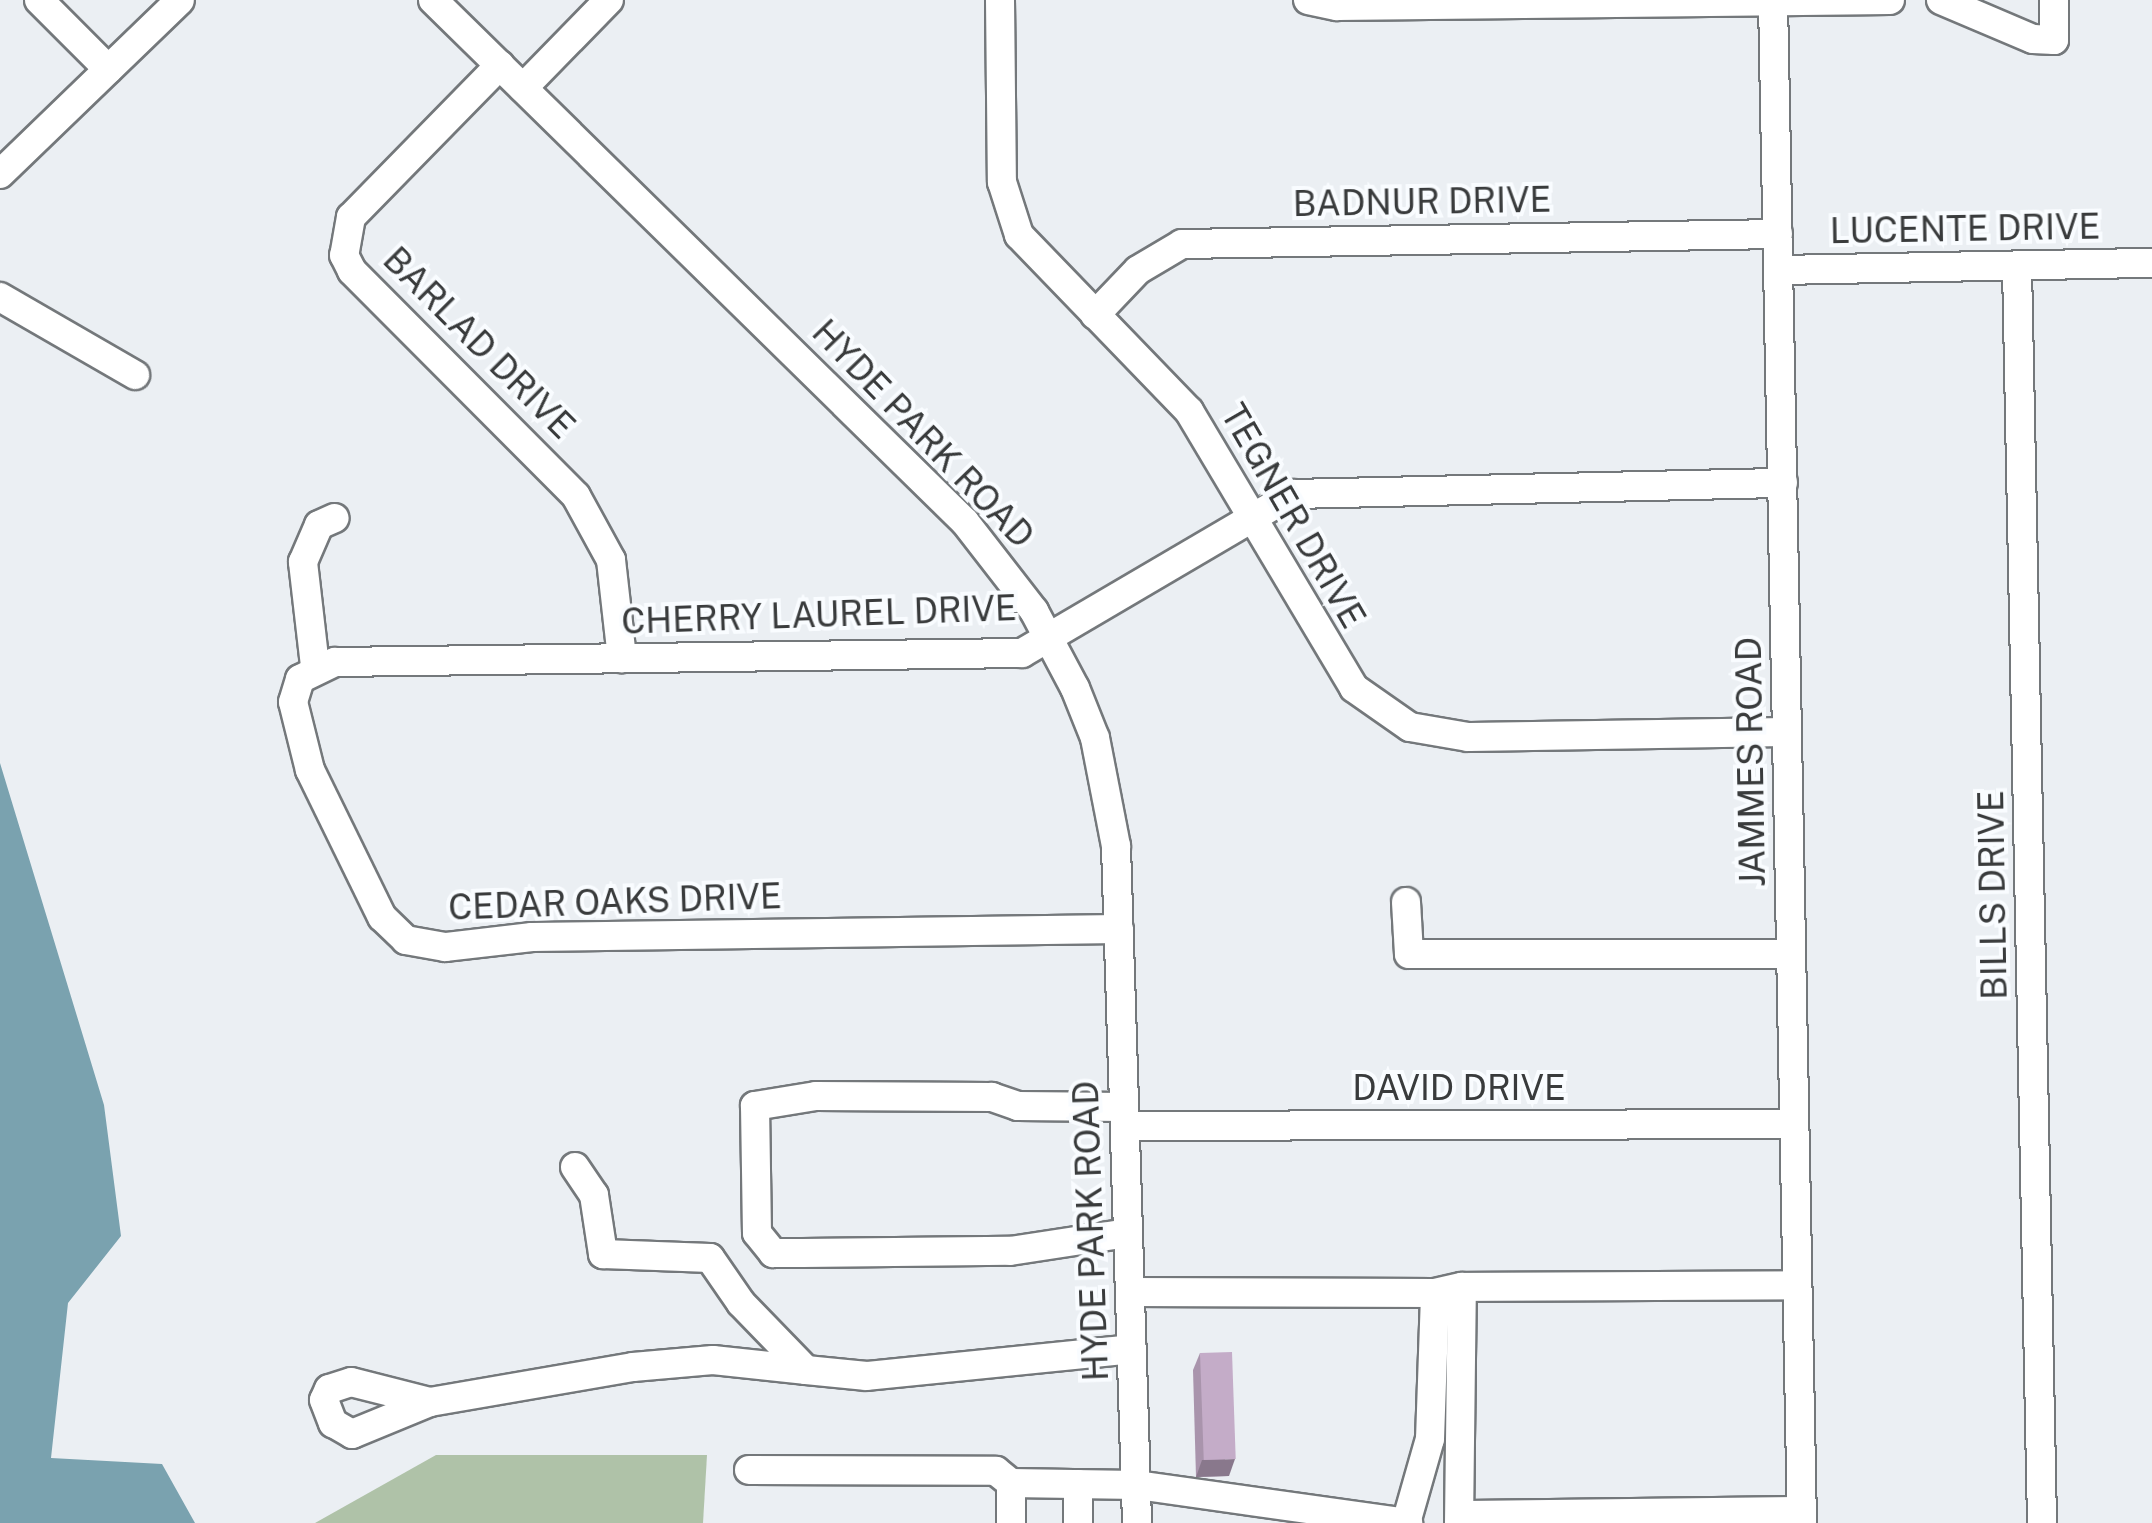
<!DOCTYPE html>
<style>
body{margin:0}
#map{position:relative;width:2152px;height:1523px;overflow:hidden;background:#ebeff3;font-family:"Public Sans",sans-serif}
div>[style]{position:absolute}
.green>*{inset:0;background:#afc2a8}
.water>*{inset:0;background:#7aa2af}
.roads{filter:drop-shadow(2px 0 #74787b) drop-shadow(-2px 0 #74787b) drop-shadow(0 2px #74787b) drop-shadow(0 -2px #74787b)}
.minor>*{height:28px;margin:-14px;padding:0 14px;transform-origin:14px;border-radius:14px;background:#fff}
.wall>*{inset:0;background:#a994ac}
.shaded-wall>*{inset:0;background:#89788c}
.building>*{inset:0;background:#c4acc8;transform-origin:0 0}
span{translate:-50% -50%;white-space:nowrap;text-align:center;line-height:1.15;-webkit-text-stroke:8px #f9fcff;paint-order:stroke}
.street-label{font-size:35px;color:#393b3c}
</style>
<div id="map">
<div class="green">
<div style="clip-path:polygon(436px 1455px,707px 1455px,703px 1523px,315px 1523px)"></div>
</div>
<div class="water">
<div style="clip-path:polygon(0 763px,104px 1105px,121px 1236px,68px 1303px,51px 1458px,162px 1464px,195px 1523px,0 1523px)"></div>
</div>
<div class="roads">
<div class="minor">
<div style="left:39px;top:0;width:98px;rotate:45deg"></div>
<div style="left:433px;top:0;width:745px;rotate:44.46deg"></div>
<div style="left:965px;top:522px;width:113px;rotate:52.2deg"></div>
<div style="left:1034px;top:611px;width:87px;rotate:62deg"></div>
<div style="left:1075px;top:688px;width:54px;rotate:68.2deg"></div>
<div style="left:1095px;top:738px;width:110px;rotate:79deg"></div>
<div style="left:1116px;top:846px;width:677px;rotate:88.22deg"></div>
<div style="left:1000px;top:0;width:182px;rotate:89.4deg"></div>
<div style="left:1002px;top:182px;width:56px;rotate:72.2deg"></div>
<div style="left:1019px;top:235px;width:245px;rotate:46deg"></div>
<div style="left:1189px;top:411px;width:322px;rotate:59.2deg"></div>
<div style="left:1354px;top:688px;width:68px;rotate:34.9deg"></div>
<div style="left:1410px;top:727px;width:59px;rotate:9.8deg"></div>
<div style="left:1468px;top:737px;width:319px;rotate:-0.9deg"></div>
<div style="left:1308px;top:0;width:30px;rotate:12deg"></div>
<div style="left:1337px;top:6px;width:553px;rotate:-0.62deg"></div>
<div style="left:1773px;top:0;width:1523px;rotate:88.91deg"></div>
<div style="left:1941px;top:0;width:100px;rotate:23deg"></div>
<div style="left:2033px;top:39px;width:21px;rotate:3deg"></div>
<div style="left:2054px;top:40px;width:40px;rotate:-90deg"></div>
<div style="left:500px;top:65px;width:213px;rotate:134.4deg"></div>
<div style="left:351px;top:217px;width:39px;rotate:100deg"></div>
<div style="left:344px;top:255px;width:18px;rotate:63deg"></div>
<div style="left:352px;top:271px;width:317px;rotate:45.1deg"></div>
<div style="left:576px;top:496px;width:73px;rotate:61.3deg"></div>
<div style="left:611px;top:560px;width:99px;rotate:83.6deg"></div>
<div style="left:523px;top:88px;width:123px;rotate:-45.7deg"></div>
<div style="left:0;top:174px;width:250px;rotate:-44deg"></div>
<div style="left:2017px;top:266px;width:1257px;rotate:88.86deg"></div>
<div style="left:1779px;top:270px;width:373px;rotate:-1.1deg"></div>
<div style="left:0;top:297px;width:156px;rotate:30deg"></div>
<div style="left:1095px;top:315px;width:62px;rotate:-46.3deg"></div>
<div style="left:1138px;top:270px;width:51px;rotate:-30.6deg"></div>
<div style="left:1182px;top:244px;width:596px;rotate:-0.96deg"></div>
<div style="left:315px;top:666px;width:105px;rotate:-96.6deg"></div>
<div style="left:303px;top:562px;width:40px;rotate:-66.6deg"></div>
<div style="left:319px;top:525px;width:17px;rotate:-24deg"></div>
<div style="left:1406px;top:902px;width:52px;rotate:86.7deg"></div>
<div style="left:1409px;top:954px;width:382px"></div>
<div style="left:1119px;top:929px;width:587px;rotate:179.22deg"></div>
<div style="left:532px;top:937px;width:88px;rotate:173.4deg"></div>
<div style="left:445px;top:947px;width:40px;rotate:-170deg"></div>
<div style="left:406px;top:940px;width:33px;rotate:-136deg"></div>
<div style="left:382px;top:917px;width:164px;rotate:-116.1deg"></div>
<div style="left:310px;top:770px;width:70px;rotate:-104deg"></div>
<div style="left:293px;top:702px;width:24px;rotate:-73deg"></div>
<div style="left:300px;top:679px;width:39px;rotate:-26deg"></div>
<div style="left:335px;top:662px;width:687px;rotate:-0.75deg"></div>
<div style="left:1022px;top:653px;width:314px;rotate:-30.4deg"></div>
<div style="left:1293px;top:494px;width:490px;rotate:-1.3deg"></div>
<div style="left:1124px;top:1107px;width:106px;rotate:-179.5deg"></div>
<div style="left:1018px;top:1106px;width:28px;rotate:-161deg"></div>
<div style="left:992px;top:1097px;width:176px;rotate:-179.7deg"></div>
<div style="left:816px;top:1096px;width:62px;rotate:170.7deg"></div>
<div style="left:755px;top:1106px;width:127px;rotate:89.1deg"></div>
<div style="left:757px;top:1233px;width:26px;rotate:51deg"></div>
<div style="left:773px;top:1253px;width:29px"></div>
<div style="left:802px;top:1253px;width:208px;rotate:-0.6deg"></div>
<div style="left:1010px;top:1251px;width:119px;rotate:-8.7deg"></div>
<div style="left:1125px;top:1126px;width:669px;rotate:-0.17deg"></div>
<div style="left:575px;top:1167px;width:34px;rotate:56deg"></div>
<div style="left:594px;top:1195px;width:60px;rotate:81.3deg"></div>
<div style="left:603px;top:1254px;width:107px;rotate:2.1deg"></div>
<div style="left:710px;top:1258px;width:55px;rotate:55.4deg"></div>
<div style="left:741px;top:1303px;width:93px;rotate:45.9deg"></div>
<div style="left:806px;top:1370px;width:61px;rotate:5.6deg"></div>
<div style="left:867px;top:1376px;width:266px;rotate:-5.8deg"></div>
<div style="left:1130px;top:1292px;width:305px;rotate:0.2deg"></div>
<div style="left:1435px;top:1293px;width:28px;rotate:-13deg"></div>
<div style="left:430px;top:1402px;width:81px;rotate:-165.8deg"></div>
<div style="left:351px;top:1382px;width:23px;rotate:162deg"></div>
<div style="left:329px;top:1389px;width:12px;rotate:114deg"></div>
<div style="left:324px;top:1400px;width:25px;rotate:69deg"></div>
<div style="left:333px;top:1423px;width:22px;rotate:30deg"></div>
<div style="left:352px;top:1434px;width:84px;rotate:-22.3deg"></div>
<div style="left:430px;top:1402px;width:206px;rotate:-9.8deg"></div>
<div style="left:633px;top:1367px;width:80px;rotate:-5deg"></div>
<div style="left:713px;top:1360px;width:94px;rotate:6.1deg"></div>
<div style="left:749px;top:1470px;width:247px;rotate:0.2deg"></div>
<div style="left:996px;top:1471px;width:19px;rotate:39deg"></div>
<div style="left:1460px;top:1515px;width:342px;rotate:-0.7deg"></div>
<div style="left:1011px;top:1523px;width:40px;rotate:-90deg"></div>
<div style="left:1011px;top:1483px;width:126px;rotate:0.9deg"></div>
<div style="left:1137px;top:1485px;width:274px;rotate:8deg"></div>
<div style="left:1078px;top:1523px;width:39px;rotate:-90deg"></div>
<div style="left:1406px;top:1523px;width:87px;rotate:-74.1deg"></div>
<div style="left:1430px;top:1439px;width:146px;rotate:-88deg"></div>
<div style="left:1459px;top:1523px;width:236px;rotate:-89.3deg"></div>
<div style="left:1462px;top:1287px;width:335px;rotate:-0.3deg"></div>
</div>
</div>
<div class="wall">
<div style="clip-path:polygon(1200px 1353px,1229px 1476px,1196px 1477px,1193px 1370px)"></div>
</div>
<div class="shaded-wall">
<div style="clip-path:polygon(1235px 1459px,1229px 1476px,1196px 1477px,1202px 1460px)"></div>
</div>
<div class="building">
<div style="left:1232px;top:1352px;width:107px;height:32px;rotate:88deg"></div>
</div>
<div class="street-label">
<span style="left:1422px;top:202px;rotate:-1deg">BADNUR DRIVE</span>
<span style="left:1965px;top:229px;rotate:-1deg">LUCENTE DRIVE</span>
<span style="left:479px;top:343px;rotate:45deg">BARLAD DRIVE</span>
<span style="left:923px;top:434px;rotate:46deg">HYDE PARK ROAD</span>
<span style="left:1293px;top:516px;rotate:60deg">TEGNER DRIVE</span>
<span style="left:819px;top:615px;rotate:-2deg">CHERRY LAUREL DRIVE</span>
<span style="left:1751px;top:762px;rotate:-91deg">JAMMES ROAD</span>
<span style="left:1993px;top:895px;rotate:-91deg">BILLS DRIVE</span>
<span style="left:615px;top:902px;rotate:-2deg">CEDAR OAKS DRIVE</span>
<span style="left:1459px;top:1088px">DAVID DRIVE</span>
<span style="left:1091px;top:1231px;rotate:-92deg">HYDE PARK ROAD</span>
</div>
</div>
